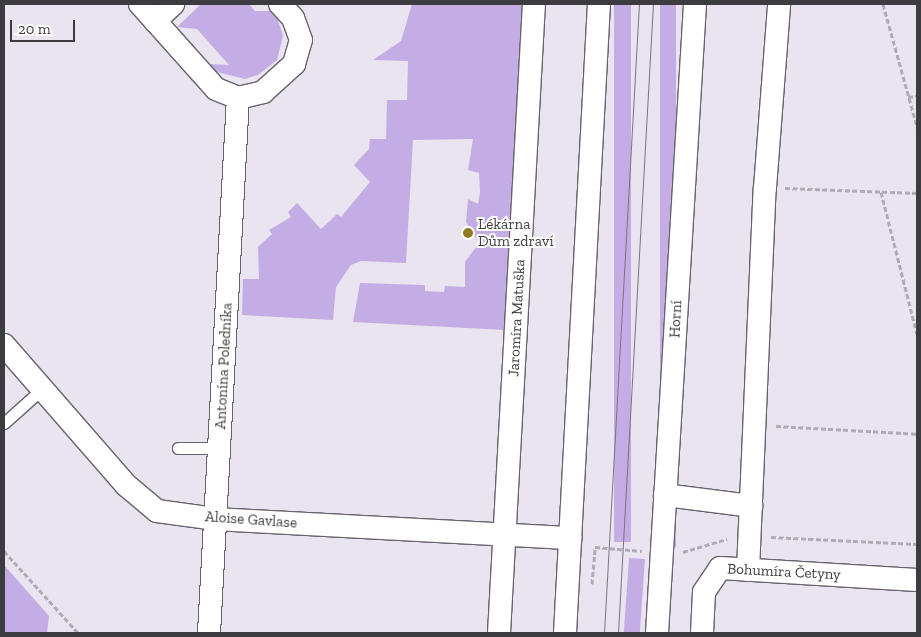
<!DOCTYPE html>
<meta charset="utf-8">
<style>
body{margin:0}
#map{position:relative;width:921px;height:637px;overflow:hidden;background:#e9e4ef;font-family:"Zilla Slab",serif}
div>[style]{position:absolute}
.green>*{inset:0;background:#c4ade4;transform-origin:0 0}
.path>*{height:3px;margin-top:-1.5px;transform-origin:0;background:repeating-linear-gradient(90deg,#b0acb5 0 5px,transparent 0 7.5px)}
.roads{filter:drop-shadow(1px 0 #67636c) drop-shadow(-1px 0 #67636c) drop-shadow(0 1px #67636c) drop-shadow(0 -1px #67636c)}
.lane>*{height:11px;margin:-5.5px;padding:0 5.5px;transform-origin:5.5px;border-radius:5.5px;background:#fff}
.street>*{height:22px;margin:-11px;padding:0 11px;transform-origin:11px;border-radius:11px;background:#fff}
.tram>*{height:1px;margin:-0.5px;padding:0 0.5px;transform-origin:0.5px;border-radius:0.5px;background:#78767c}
.dots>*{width:14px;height:14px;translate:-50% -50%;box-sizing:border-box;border:2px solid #fff;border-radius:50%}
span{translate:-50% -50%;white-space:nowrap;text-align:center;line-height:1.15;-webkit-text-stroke:4px #fff;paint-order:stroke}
.poi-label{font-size:15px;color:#3c3b3f}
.left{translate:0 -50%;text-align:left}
.street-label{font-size:15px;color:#3c3b3f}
.frame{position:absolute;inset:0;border:5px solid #3c3b3f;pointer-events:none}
.scale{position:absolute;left:10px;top:20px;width:65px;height:22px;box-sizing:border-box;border:2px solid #3c3b3f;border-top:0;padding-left:6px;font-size:15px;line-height:18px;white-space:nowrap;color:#3c3b3f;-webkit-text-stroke:4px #fff;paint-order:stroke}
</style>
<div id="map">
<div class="green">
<div style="clip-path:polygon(201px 4px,249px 4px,255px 11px,275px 11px,283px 36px,277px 60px,258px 75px,245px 79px,217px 72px,209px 64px,229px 65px,197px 29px,177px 27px)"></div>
<div style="clip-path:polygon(412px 4px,524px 4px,505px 330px,353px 322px,360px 283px,425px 285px,425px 291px,444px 292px,445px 286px,465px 287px,465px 262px,479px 243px,466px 222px,468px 199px,478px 204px,480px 192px,479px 173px,468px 170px,473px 139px,413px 140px,406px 263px,361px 261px,351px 265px,336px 287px,333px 320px,242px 315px,243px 279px,259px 279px,258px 247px,272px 234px,269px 230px,291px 217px,288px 212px,297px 203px,321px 229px,337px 214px,341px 217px,370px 182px,354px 165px,369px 149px,370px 139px,386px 139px,387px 100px,407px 100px,408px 61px,373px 60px,401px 41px)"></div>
<div style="left:614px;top:4px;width:17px;height:538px"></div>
<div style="left:660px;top:4px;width:16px;height:543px"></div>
<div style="left:629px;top:558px;width:16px;height:75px;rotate:4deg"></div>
<div style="clip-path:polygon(4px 565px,49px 616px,47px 633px,4px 633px)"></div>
</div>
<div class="path">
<div style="left:883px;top:4px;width:128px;rotate:74.5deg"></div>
<div style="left:908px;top:97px;width:9px;rotate:-6deg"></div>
<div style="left:785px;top:188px;width:132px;rotate:2.2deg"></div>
<div style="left:881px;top:192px;width:146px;rotate:75.8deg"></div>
<div style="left:776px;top:426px;width:141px;rotate:3.2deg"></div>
<div style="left:771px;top:537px;width:146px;rotate:2.7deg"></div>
<div style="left:4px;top:551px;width:110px;rotate:47.9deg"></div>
<div style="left:683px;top:552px;width:46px;rotate:-16.5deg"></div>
<div style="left:592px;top:584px;width:37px;rotate:-85deg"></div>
<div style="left:595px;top:547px;width:47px;rotate:4.9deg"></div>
</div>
<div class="roads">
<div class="lane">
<div style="left:4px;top:423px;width:51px;rotate:-41.8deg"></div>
<div style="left:178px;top:448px;width:42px"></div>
</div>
<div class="street">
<div style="left:140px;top:4px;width:114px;rotate:48.2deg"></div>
<div style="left:216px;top:89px;width:24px;rotate:22deg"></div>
<div style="left:238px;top:98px;width:26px;rotate:-13deg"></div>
<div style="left:263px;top:92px;width:42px;rotate:-42.1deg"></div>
<div style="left:294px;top:64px;width:25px;rotate:-74deg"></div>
<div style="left:301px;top:40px;width:23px;rotate:-110deg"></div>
<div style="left:293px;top:18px;width:19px;rotate:-133deg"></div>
<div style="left:155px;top:21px;width:25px;rotate:-43deg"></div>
<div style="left:4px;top:345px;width:186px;rotate:48.9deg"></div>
<div style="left:126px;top:485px;width:40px;rotate:40deg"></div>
<div style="left:157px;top:511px;width:60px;rotate:7.7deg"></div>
<div style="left:216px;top:519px;width:355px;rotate:3.1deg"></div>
<div style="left:665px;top:495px;width:87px;rotate:7.3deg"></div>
<div style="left:748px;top:570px;width:382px;rotate:-87.5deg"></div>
<div style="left:765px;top:188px;width:185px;rotate:-85.6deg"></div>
<div style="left:209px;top:633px;width:536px;rotate:-86.9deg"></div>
<div style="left:499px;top:633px;width:630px;rotate:-86.82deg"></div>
<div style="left:565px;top:633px;width:630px;rotate:-86.91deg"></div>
<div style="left:657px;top:633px;width:630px;rotate:-86.54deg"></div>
<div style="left:702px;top:633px;width:41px;rotate:-87.2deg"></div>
<div style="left:704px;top:592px;width:29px;rotate:-56deg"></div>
<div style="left:720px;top:568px;width:197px;rotate:3.5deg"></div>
</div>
</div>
<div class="tram">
<div style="left:604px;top:633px;width:630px;rotate:-86.82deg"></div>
<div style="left:618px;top:633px;width:630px;rotate:-86.82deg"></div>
</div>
<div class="dots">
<div style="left:468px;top:233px;background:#927c22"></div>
</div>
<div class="poi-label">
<span class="left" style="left:478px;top:233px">Lékárna<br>Dům zdraví</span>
</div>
<div class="street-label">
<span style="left:517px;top:318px;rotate:-87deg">Jaromíra Matuška</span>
<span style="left:676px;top:319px;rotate:-87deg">Horní</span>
<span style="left:224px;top:366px;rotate:-87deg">Antonína Poledníka</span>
<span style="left:251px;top:520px;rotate:4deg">Aloise Gavlase</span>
<span style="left:784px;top:572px;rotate:3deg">Bohumíra Četyny</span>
</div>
<div class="frame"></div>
<div class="scale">20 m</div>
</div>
